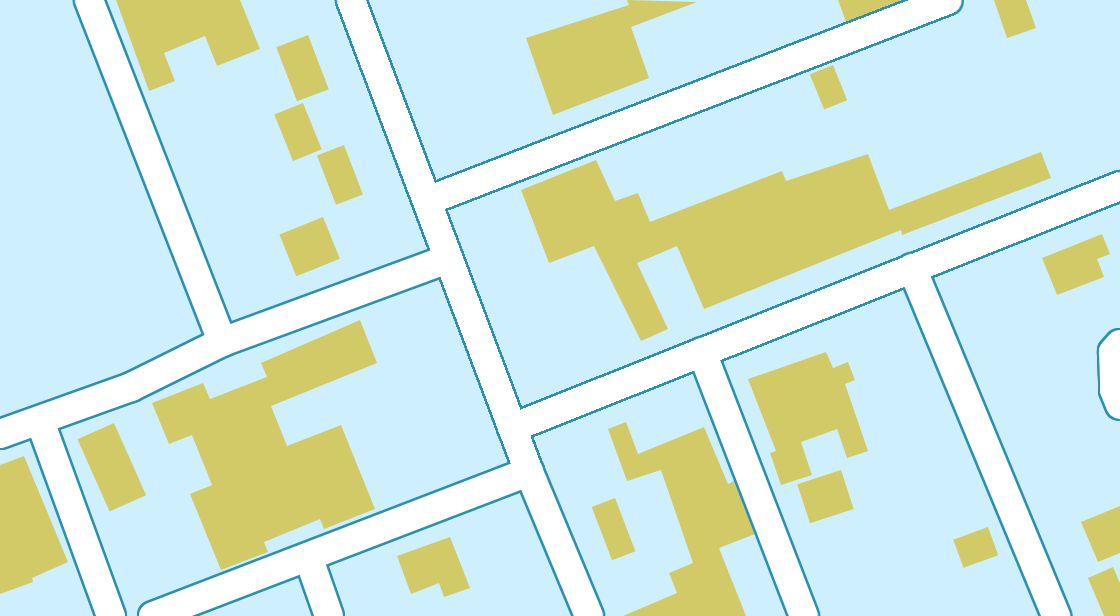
<!DOCTYPE html>
<style>
body{margin:0}
#map{position:relative;width:1120px;height:616px;overflow:hidden;background:#cef0fe;font-family:Figtree,sans-serif}
div>[style]{position:absolute}
.building>*{inset:0;background:#d2ca67;transform-origin:0 0}
.roads{filter:drop-shadow(2px 0 #2c90b0) drop-shadow(-2px 0 #2c90b0) drop-shadow(0 2px #2c90b0) drop-shadow(0 -2px #2c90b0)}
.minor>*{height:28px;margin:-14px;padding:0 14px;transform-origin:14px;border-radius:14px;background:#fff}
span{translate:-50% -50%;white-space:nowrap;text-align:center;line-height:1.15;-webkit-text-stroke:5px #cef0fe;paint-order:stroke}
</style>
<div id="map">
<div class="building">
<div style="clip-path:polygon(116px 0,240px 0,260px 49px,217px 66px,205px 36px,164px 53px,175px 81px,149px 91px)"></div>
<div style="clip-path:polygon(627px 0,697px 2px,631px 27px,649px 78px,553px 115px,526px 38px,629px 5px)"></div>
<div style="clip-path:polygon(838px 0,902px 0,846px 22px)"></div>
<div style="clip-path:polygon(994px 0,1026px 0,1036px 28px,1007px 38px)"></div>
<div style="left:308px;top:35px;width:58px;height:34px;rotate:69deg"></div>
<div style="left:833px;top:65px;width:38px;height:25px;rotate:68deg"></div>
<div style="left:303px;top:103px;width:50px;height:31px;rotate:68deg"></div>
<div style="left:344px;top:145px;width:53px;height:29px;rotate:69deg"></div>
<div style="clip-path:polygon(1041px 152px,1051px 178px,902px 235px,901px 230px,704px 309px,677px 246px,637px 263px,668px 329px,641px 341px,594px 246px,549px 263px,521px 190px,596px 160px,615px 201px,638px 193px,650px 222px,782px 171px,786px 181px,868px 154px,889px 210px)"></div>
<div style="left:323px;top:217px;width:45px;height:47px;rotate:68deg"></div>
<div style="clip-path:polygon(1102px 234px,1110px 254px,1097px 259px,1104px 277px,1057px 295px,1042px 258px)"></div>
<div style="clip-path:polygon(360px 320px,377px 363px,271px 406px,287px 446px,341px 425px,375px 509px,324px 529px,320px 519px,264px 542px,268px 552px,221px 570px,190px 494px,212px 485px,192px 435px,169px 444px,152px 403px,203px 383px,210px 399px,267px 377px,261px 363px)"></div>
<div style="clip-path:polygon(826px 352px,833px 368px,848px 362px,855px 380px,845px 384px,868px 451px,847px 458px,837px 429px,801px 442px,812px 475px,781px 485px,770px 453px,776px 451px,748px 379px)"></div>
<div style="clip-path:polygon(626px 422px,638px 454px,704px 427px,728px 484px,734px 481px,755px 534px,719px 548px,746px 616px,623px 616px,677px 593px,669px 573px,693px 563px,661px 470px,627px 481px,608px 429px)"></div>
<div style="left:114px;top:423px;width:79px;height:40px;rotate:66deg"></div>
<div style="clip-path:polygon(24px 456px,68px 562px,32px 578px,33px 582px,0 594px,0 465px)"></div>
<div style="left:841px;top:470px;width:41px;height:46px;rotate:72deg"></div>
<div style="left:615px;top:498px;width:57px;height:25px;rotate:69deg"></div>
<div style="clip-path:polygon(1120px 506px,1120px 553px,1098px 562px,1081px 522px)"></div>
<div style="left:988px;top:527px;width:30px;height:37px;rotate:70deg"></div>
<div style="clip-path:polygon(450px 537px,470px 588px,444px 597px,439px 583px,411px 594px,397px 556px)"></div>
<div style="clip-path:polygon(1113px 567px,1120px 583px,1120px 616px,1104px 616px,1088px 578px)"></div>
</div>
<div class="roads">
<div class="minor">
<div style="left:89px;top:0;width:367px;rotate:68.7deg"></div>
<div style="left:351px;top:0;width:504px;rotate:69.34deg"></div>
<div style="left:529px;top:472px;width:156px;rotate:67.4deg"></div>
<div style="left:427px;top:201px;width:558px;rotate:-21.1deg"></div>
<div style="left:912px;top:268px;width:377px;rotate:67.5deg"></div>
<div style="left:1120px;top:344px;width:11px;rotate:131deg"></div>
<div style="left:1113px;top:352px;width:38px;rotate:88deg"></div>
<div style="left:1114px;top:390px;width:16px;rotate:68deg"></div>
<div style="left:702px;top:352px;width:283px;rotate:68.9deg"></div>
<div style="left:40px;top:421px;width:208px;rotate:70deg"></div>
<div style="left:512px;top:428px;width:654px;rotate:-21.7deg"></div>
<div style="left:0;top:434px;width:139px;rotate:-19.7deg"></div>
<div style="left:131px;top:387px;width:102px;rotate:-26.3deg"></div>
<div style="left:222px;top:342px;width:240px;rotate:-20.2deg"></div>
<div style="left:309px;top:559px;width:60px;rotate:70.7deg"></div>
<div style="left:153px;top:616px;width:403px;rotate:-21deg"></div>
</div>
</div>
</div>
